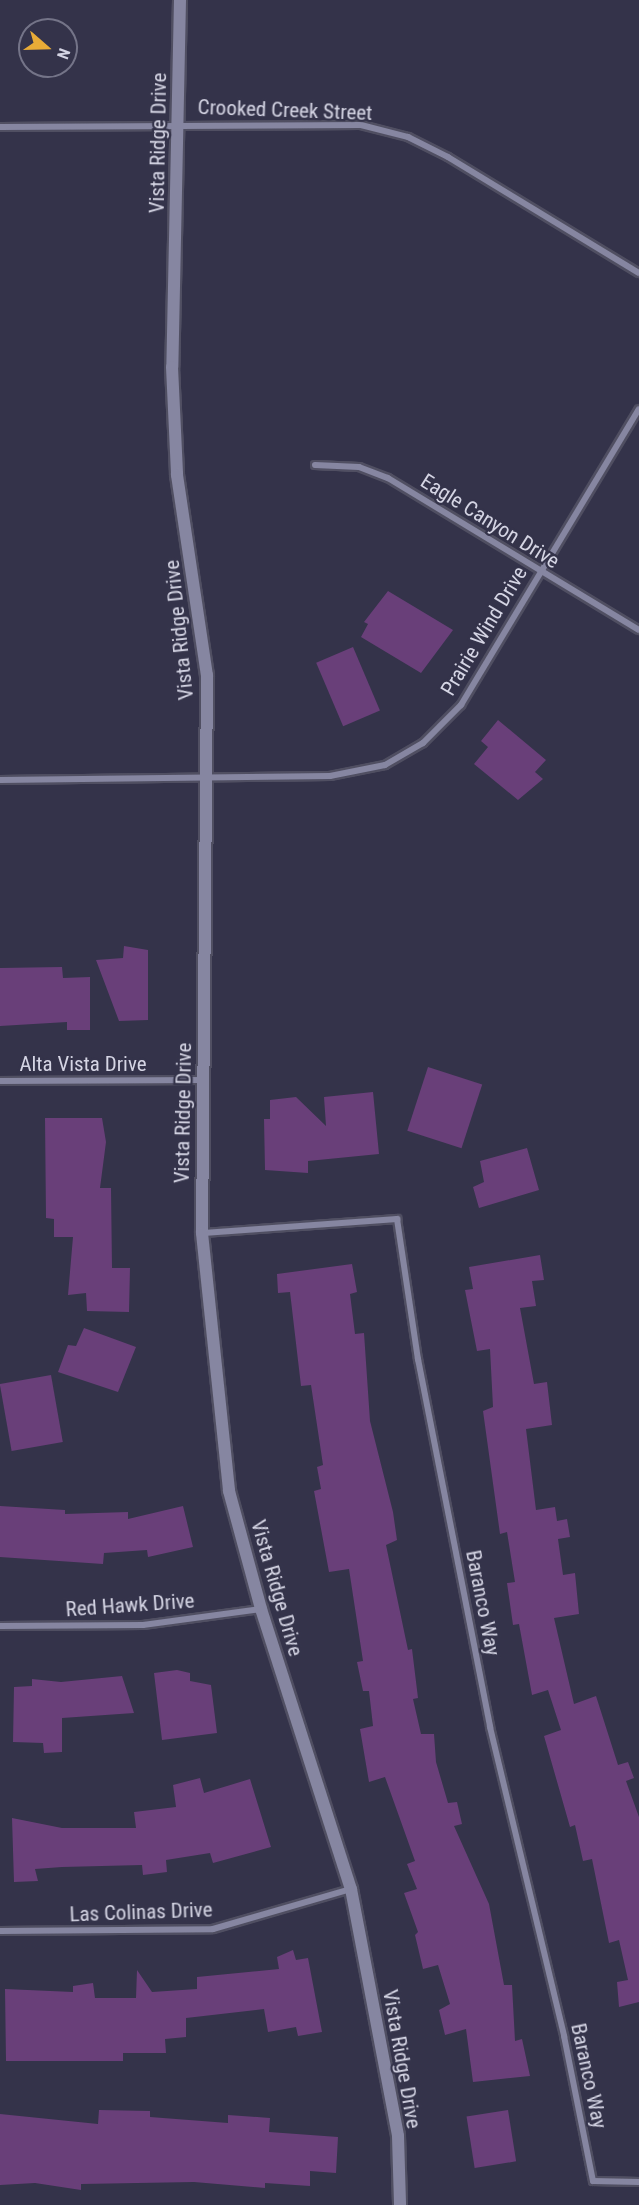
<!DOCTYPE html>
<style>
body{margin:0}
#map{position:relative;width:639px;height:2205px;overflow:hidden;background:#34334a;font-family:"Roboto Condensed",sans-serif}
div>[style]{position:absolute}
.building>*{inset:0;background:#693f79;transform-origin:0 0}
.roads{filter:drop-shadow(2px 0 #504f62) drop-shadow(-2px 0 #504f62) drop-shadow(0 2px #504f62) drop-shadow(0 -2px #504f62)}
.street>*{height:6px;margin:-3px;padding:0 3px;transform-origin:3px;border-radius:3px;background:#8686a1}
.secondary>*{height:12px;margin:-6px;padding:0 6px;transform-origin:6px;border-radius:6px;background:#8686a1}
span{translate:-50% -50%;white-space:nowrap;text-align:center;line-height:1.15;-webkit-text-stroke:4.5px #34334a;paint-order:stroke}
.street-label{font-size:21px;color:#d5d5e4}
.north{position:absolute;left:18px;top:18px;width:60px;height:60px;box-sizing:border-box;background:#34334a;border:2px solid #747488;border-radius:50%;rotate:110deg;font-size:16px;font-weight:700;line-height:24px;text-align:center;color:#d5d5e4}
.north::after{content:'';display:block;margin:auto;width:21px;height:27px;background:#e8ab37;clip-path:polygon(50% 0,100% 100%,50% 72%,0 100%)}
</style>
<div id="map">
<div class="building">
<div style="clip-path:polygon(388px 591px,453px 630px,421px 673px,361px 637px,368px 624px,364px 622px)"></div>
<div style="left:353px;top:647px;width:69px;height:40px;rotate:67deg"></div>
<div style="clip-path:polygon(498px 720px,546px 760px,535px 772px,543px 779px,518px 800px,474px 764px,488px 747px,481px 741px)"></div>
<div style="clip-path:polygon(124px 946px,148px 950px,148px 1020px,119px 1021px,96px 960px,123px 958px)"></div>
<div style="clip-path:polygon(62px 967px,63px 978px,90px 977px,90px 1030px,67px 1030px,67px 1022px,0 1026px,0 968px)"></div>
<div style="left:428px;top:1067px;width:57px;height:67px;rotate:18deg"></div>
<div style="clip-path:polygon(373px 1092px,379px 1154px,308px 1161px,308px 1173px,265px 1170px,264px 1119px,270px 1119px,270px 1100px,296px 1097px,326px 1126px,324px 1097px)"></div>
<div style="clip-path:polygon(45px 1118px,102px 1118px,106px 1142px,100px 1188px,111px 1188px,112px 1268px,130px 1268px,129px 1312px,87px 1311px,86px 1293px,68px 1295px,73px 1237px,54px 1237px,54px 1219px,46px 1218px)"></div>
<div style="clip-path:polygon(527px 1148px,539px 1190px,479px 1208px,473px 1187px,484px 1182px,480px 1161px)"></div>
<div style="clip-path:polygon(540px 1255px,544px 1280px,532px 1281px,536px 1306px,520px 1308px,534px 1384px,547px 1382px,552px 1425px,526px 1429px,536px 1510px,555px 1507px,557px 1521px,567px 1519px,570px 1537px,558px 1539px,563px 1575px,575px 1573px,579px 1614px,554px 1618px,574px 1704px,596px 1696px,618px 1765px,628px 1762px,634px 1778px,626px 1781px,639px 1817px,639px 2002px,619px 2007px,617px 1982px,628px 1980px,619px 1940px,609px 1943px,592px 1859px,583px 1861px,575px 1825px,570px 1827px,544px 1736px,561px 1730px,548px 1690px,532px 1695px,519px 1624px,513px 1625px,507px 1583px,515px 1582px,507px 1532px,500px 1534px,483px 1411px,493px 1407px,490px 1349px,477px 1351px,465px 1290px,473px 1289px,469px 1267px)"></div>
<div style="clip-path:polygon(352px 1264px,357px 1292px,350px 1294px,355px 1334px,364px 1333px,370px 1421px,393px 1512px,397px 1540px,386px 1545px,408px 1650px,412px 1649px,418px 1698px,413px 1699px,421px 1734px,434px 1734px,436px 1762px,448px 1803px,457px 1802px,462px 1824px,454px 1826px,489px 1904px,504px 1985px,512px 1985px,515px 2041px,522px 2039px,530px 2076px,473px 2082px,466px 2029px,445px 2035px,439px 2010px,450px 2004px,438px 1965px,423px 1969px,415px 1935px,418px 1932px,404px 1893px,417px 1889px,407px 1864px,415px 1861px,385px 1777px,369px 1782px,360px 1729px,373px 1726px,369px 1691px,363px 1691px,357px 1662px,363px 1661px,349px 1569px,329px 1572px,314px 1491px,321px 1489px,317px 1467px,323px 1465px,311px 1385px,301px 1386px,290px 1292px,278px 1293px,277px 1274px)"></div>
<div style="clip-path:polygon(84px 1328px,136px 1347px,118px 1392px,58px 1372px,68px 1345px,76px 1346px)"></div>
<div style="left:51px;top:1375px;width:68px;height:52px;rotate:80deg"></div>
<div style="clip-path:polygon(0 1506px,65px 1510px,65px 1514px,128px 1512px,128px 1519px,183px 1506px,193px 1547px,148px 1557px,147px 1550px,104px 1553px,103px 1564px,0 1557px)"></div>
<div style="clip-path:polygon(177px 1670px,190px 1673px,190px 1681px,211px 1685px,217px 1733px,162px 1740px,154px 1673px)"></div>
<div style="clip-path:polygon(122px 1676px,134px 1713px,62px 1718px,62px 1752px,44px 1753px,43px 1743px,13px 1742px,14px 1687px,32px 1686px,32px 1679px,61px 1682px)"></div>
<div style="clip-path:polygon(200px 1778px,204px 1793px,250px 1779px,271px 1847px,213px 1863px,210px 1853px,166px 1860px,167px 1872px,143px 1875px,142px 1865px,62px 1867px,35px 1869px,38px 1881px,14px 1882px,12px 1818px,62px 1828px,136px 1828px,134px 1812px,176px 1807px,173px 1785px)"></div>
<div style="clip-path:polygon(293px 1950px,296px 1960px,308px 1958px,322px 2032px,298px 2036px,296px 2027px,268px 2032px,264px 2009px,186px 2018px,186px 2037px,165px 2039px,166px 2053px,123px 2053px,123px 2061px,6px 2061px,5px 1989px,73px 1992px,73px 1986px,93px 1983px,95px 1998px,136px 1998px,137px 1970px,152px 1992px,197px 1989px,197px 1977px,279px 1969px,277px 1957px)"></div>
<div style="clip-path:polygon(99px 2110px,150px 2111px,150px 2117px,228px 2123px,228px 2115px,270px 2118px,269px 2132px,338px 2137px,336px 2173px,310px 2171px,310px 2186px,265px 2183px,265px 2188px,194px 2182px,81px 2184px,81px 2190px,35px 2183px,0 2185px,0 2114px,98px 2124px)"></div>
<div style="left:508px;top:2110px;width:52px;height:42px;rotate:81deg"></div>
</div>
<div class="roads">
<div class="street">
<div style="left:0;top:127px;width:361px;rotate:-0.3deg"></div>
<div style="left:361px;top:125px;width:49px;rotate:14.3deg"></div>
<div style="left:408px;top:137px;width:45px;rotate:26.6deg"></div>
<div style="left:448px;top:157px;width:223px;rotate:31.3deg"></div>
<div style="left:315px;top:465px;width:44px;rotate:2.6deg"></div>
<div style="left:359px;top:467px;width:31px;rotate:21deg"></div>
<div style="left:388px;top:478px;width:293px;rotate:31.2deg"></div>
<div style="left:0;top:780px;width:330px;rotate:-0.7deg"></div>
<div style="left:330px;top:776px;width:56px;rotate:-11.3deg"></div>
<div style="left:385px;top:765px;width:44px;rotate:-30.1deg"></div>
<div style="left:423px;top:743px;width:54px;rotate:-45deg"></div>
<div style="left:461px;top:705px;width:345px;rotate:-59deg"></div>
<div style="left:0;top:1081px;width:203px;rotate:-0.3deg"></div>
<div style="left:203px;top:1233px;width:195px;rotate:-4.1deg"></div>
<div style="left:397px;top:1219px;width:142px;rotate:81.5deg"></div>
<div style="left:418px;top:1359px;width:375px;rotate:78.9deg"></div>
<div style="left:490px;top:1727px;width:318px;rotate:76.5deg"></div>
<div style="left:564px;top:2036px;width:148px;rotate:78.7deg"></div>
<div style="left:593px;top:2181px;width:46px;rotate:1.2deg"></div>
<div style="left:0;top:1626px;width:143px;rotate:-0.4deg"></div>
<div style="left:143px;top:1625px;width:119px;rotate:-7.7deg"></div>
<div style="left:0;top:1931px;width:213px;rotate:-0.5deg"></div>
<div style="left:213px;top:1929px;width:144px;rotate:-16.2deg"></div>
</div>
<div class="secondary">
<div style="left:180px;top:0;width:367px;rotate:91.2deg"></div>
<div style="left:172px;top:367px;width:108px;rotate:87.3deg"></div>
<div style="left:177px;top:475px;width:202px;rotate:81.5deg"></div>
<div style="left:207px;top:675px;width:558px;rotate:90.51deg"></div>
<div style="left:202px;top:1233px;width:259px;rotate:84deg"></div>
<div style="left:229px;top:1491px;width:122px;rotate:74.8deg"></div>
<div style="left:261px;top:1609px;width:294px;rotate:72.2deg"></div>
<div style="left:351px;top:1889px;width:251px;rotate:79.2deg"></div>
<div style="left:398px;top:2136px;width:69px;rotate:88.3deg"></div>
</div>
</div>
<div class="street-label">
<span style="left:285px;top:110px;rotate:2deg">Crooked Creek Street</span>
<span style="left:158px;top:143px;rotate:-89deg">Vista Ridge Drive</span>
<span style="left:490px;top:521px;rotate:32deg">Eagle Canyon Drive</span>
<span style="left:179px;top:630px;rotate:-96deg">Vista Ridge Drive</span>
<span style="left:484px;top:631px;rotate:-59deg">Prairie Wind Drive</span>
<span style="left:83px;top:1064px">Alta Vista Drive</span>
<span style="left:183px;top:1113px;rotate:-89deg">Vista Ridge Drive</span>
<span style="left:277px;top:1588px;rotate:74deg">Vista Ridge Drive</span>
<span style="left:483px;top:1603px;rotate:79deg">Baranco Way</span>
<span style="left:130px;top:1605px;rotate:-4deg">Red Hawk Drive</span>
<span style="left:141px;top:1912px;rotate:-2deg">Las Colinas Drive</span>
<span style="left:402px;top:2059px;rotate:80deg">Vista Ridge Drive</span>
<span style="left:589px;top:2076px;rotate:78deg">Baranco Way</span>
</div>
<div class="north">N</div>
</div>
